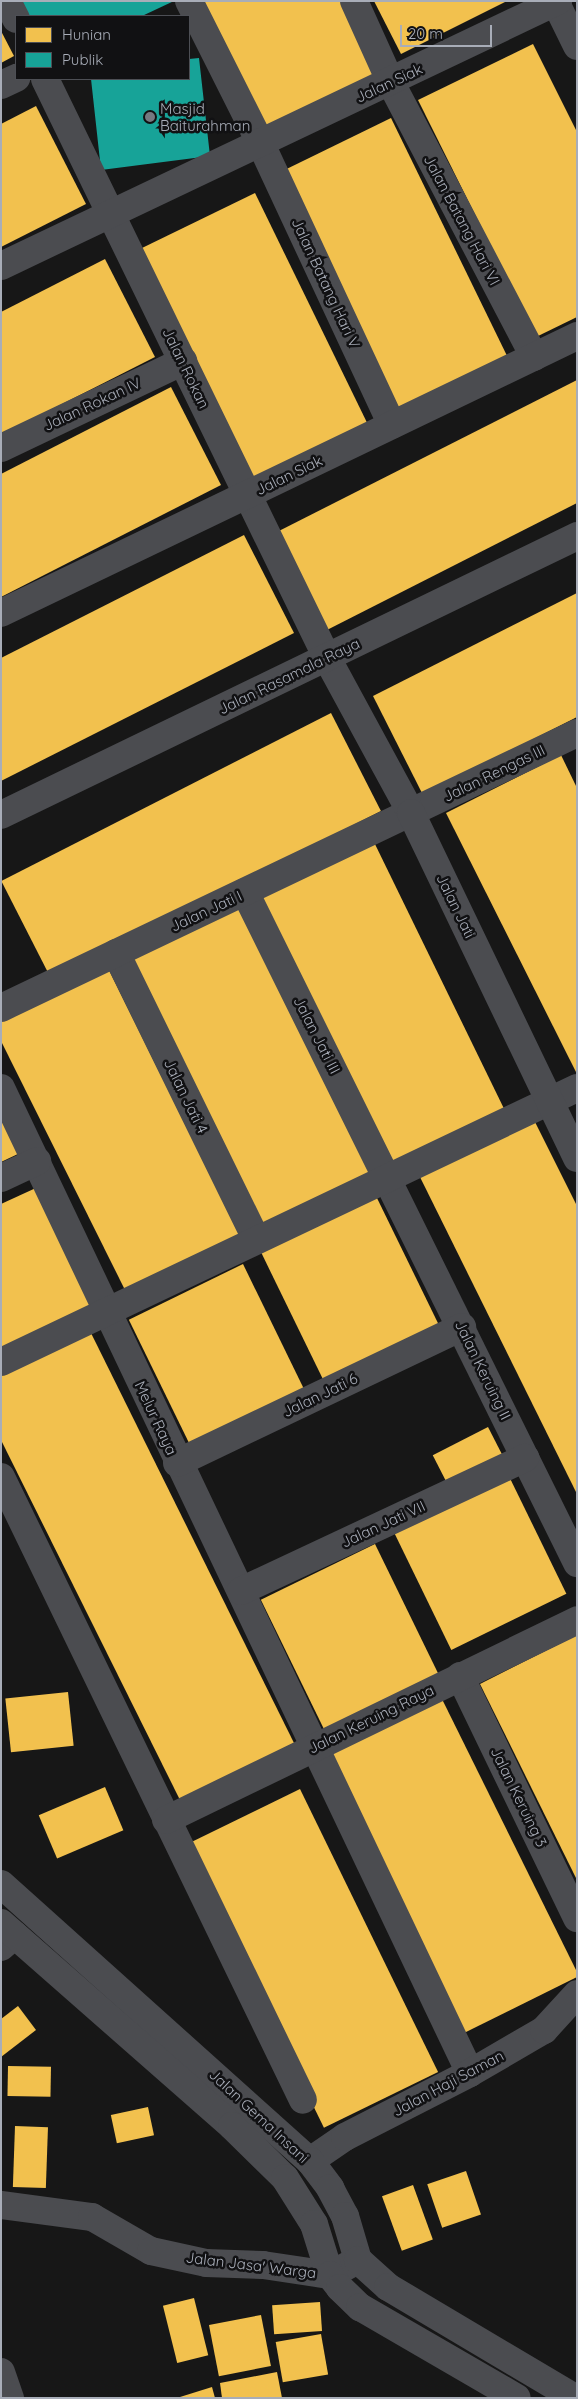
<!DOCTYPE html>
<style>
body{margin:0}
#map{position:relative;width:578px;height:2399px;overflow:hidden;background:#171717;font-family:Quicksand,sans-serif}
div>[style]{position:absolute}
.homes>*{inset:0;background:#f2c14e;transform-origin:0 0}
.public>*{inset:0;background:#17a398}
.minor>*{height:28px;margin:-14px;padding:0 14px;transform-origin:14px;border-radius:14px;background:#4b4c50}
.tertiary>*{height:28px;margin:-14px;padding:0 14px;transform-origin:14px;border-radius:14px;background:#4b4c50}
.dots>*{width:14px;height:14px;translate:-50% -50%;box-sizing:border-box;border:2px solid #111113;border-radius:50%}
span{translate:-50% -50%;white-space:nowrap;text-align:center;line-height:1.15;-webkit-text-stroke:5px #111113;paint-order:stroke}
.street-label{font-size:15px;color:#a8adb8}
.poi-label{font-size:15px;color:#a8adb8}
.left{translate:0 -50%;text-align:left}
.frame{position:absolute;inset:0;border:2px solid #a8adb8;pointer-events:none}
.legend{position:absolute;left:15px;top:15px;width:175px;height:65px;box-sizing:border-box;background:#111113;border:1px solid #4d4f55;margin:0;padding:6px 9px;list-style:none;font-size:15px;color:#a8adb8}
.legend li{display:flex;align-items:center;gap:10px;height:25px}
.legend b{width:25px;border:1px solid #4d4f55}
.scale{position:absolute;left:400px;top:25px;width:92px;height:22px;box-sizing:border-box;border:2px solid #a8adb8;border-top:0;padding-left:6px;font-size:15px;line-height:18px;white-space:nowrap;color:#a8adb8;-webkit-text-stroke:4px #111113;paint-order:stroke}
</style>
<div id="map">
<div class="homes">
<div style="clip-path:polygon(198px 1px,341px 1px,376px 73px,262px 130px)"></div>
<div style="clip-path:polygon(374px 1px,507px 1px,401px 54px)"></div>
<div style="clip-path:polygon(1px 31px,14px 56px,1px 63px)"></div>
<div style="clip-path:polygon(533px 44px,577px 132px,577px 317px,536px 337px,418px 100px)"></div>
<div style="clip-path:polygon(36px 106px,86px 204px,1px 247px,1px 124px)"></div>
<div style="left:391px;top:118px;width:264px;height:127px;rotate:64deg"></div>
<div style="left:255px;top:193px;width:264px;height:128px;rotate:64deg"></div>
<div style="clip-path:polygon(105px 259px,155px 357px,1px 435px,1px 312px)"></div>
<div style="clip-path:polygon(577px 380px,577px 503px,321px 633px,271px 535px)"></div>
<div style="clip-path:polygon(171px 387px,221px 485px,1px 597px,1px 474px)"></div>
<div style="clip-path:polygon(244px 535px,294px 633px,1px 781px,1px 658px)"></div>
<div style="clip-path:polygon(577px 593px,577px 717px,423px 795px,373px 696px)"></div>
<div style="left:331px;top:713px;width:110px;height:370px;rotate:63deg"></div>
<div style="clip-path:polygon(561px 755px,577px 788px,577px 1074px,446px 813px)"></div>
<div style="left:372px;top:838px;width:309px;height:128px;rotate:64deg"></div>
<div style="left:236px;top:898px;width:311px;height:128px;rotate:64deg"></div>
<div style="clip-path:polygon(104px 960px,243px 1241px,129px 1298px,1px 1041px,1px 1011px)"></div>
<div style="clip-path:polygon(1px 1113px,20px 1153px,1px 1162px)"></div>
<div style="clip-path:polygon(532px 1116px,577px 1206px,577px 1494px,418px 1173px)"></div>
<div style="clip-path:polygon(38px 1187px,94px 1305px,1px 1349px,1px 1204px)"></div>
<div style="left:376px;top:1196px;width:144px;height:128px;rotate:64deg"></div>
<div style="left:243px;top:1264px;width:144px;height:127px;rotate:64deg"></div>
<div style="clip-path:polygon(89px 1329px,294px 1743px,180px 1800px,1px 1440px,1px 1373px)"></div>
<div style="left:488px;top:1427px;width:31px;height:62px;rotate:63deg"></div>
<div style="left:505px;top:1468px;width:140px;height:128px;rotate:64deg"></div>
<div style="left:375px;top:1544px;width:148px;height:127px;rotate:64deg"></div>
<div style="clip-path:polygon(577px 1635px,577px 1880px,480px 1684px)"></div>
<div style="left:68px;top:1692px;width:54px;height:63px;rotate:84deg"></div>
<div style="clip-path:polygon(440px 1695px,577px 1972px,577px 1977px,464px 2033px,325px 1752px)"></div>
<div style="left:105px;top:1787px;width:47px;height:72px;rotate:67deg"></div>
<div style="left:300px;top:1789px;width:315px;height:127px;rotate:64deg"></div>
<div style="clip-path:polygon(18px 2006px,36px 2030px,1px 2057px,1px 2019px)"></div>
<div style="left:8px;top:2066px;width:43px;height:30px;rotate:1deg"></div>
<div style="left:148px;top:2107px;width:29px;height:38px;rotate:78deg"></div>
<div style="left:15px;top:2126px;width:33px;height:61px;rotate:2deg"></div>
<div style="left:466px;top:2171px;width:46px;height:41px;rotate:71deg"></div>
<div style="left:413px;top:2185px;width:58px;height:33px;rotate:70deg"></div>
<div style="left:194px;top:2298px;width:59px;height:32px;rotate:76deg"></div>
<div style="left:320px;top:2302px;width:29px;height:48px;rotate:86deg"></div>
<div style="left:261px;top:2315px;width:52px;height:53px;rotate:79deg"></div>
<div style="left:321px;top:2334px;width:41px;height:46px;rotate:80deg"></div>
<div style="clip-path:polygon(277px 2372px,282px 2398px,222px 2398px,220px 2383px)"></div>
<div style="clip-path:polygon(212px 2387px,215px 2398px,180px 2398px,180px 2397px)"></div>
</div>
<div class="public">
<div style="clip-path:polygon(18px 1px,174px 1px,142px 16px,26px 16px)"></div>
<div style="clip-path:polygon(199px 58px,210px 156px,101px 170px,91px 79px,189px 79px,189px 59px)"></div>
</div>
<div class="minor">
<div style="left:7px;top:1px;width:20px;rotate:63deg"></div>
<div style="left:189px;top:1px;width:158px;rotate:63.3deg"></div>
<div style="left:260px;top:142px;width:312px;rotate:65deg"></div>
<div style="left:354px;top:1px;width:90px;rotate:65.7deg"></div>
<div style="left:391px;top:83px;width:309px;rotate:62.4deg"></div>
<div style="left:555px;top:1px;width:50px;rotate:63.9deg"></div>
<div style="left:45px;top:79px;width:644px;rotate:64.03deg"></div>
<div style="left:1px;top:85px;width:17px;rotate:-25deg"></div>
<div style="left:1px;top:266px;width:617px;rotate:-25.44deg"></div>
<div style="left:1px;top:448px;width:202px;rotate:-25.5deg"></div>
<div style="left:1px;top:613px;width:639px;rotate:-25.68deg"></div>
<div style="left:245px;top:892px;width:749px;rotate:63.67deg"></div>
<div style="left:116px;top:953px;width:318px;rotate:63.9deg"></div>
<div style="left:1px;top:1008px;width:638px;rotate:-25.52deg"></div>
<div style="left:1px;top:1088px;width:1091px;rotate:64.54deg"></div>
<div style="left:1px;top:1178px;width:40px;rotate:-25deg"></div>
<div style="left:1px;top:1362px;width:638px;rotate:-25.44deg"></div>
<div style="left:177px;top:1463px;width:316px;rotate:-25.5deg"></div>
<div style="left:1px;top:1477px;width:692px;rotate:64.14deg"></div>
<div style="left:241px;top:1591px;width:314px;rotate:-25.1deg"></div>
<div style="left:460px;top:1676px;width:269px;rotate:64.2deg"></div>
<div style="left:166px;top:1820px;width:457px;rotate:-25.9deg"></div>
<div style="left:1px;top:1947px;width:18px;rotate:-41deg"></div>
<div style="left:310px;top:2161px;width:42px;rotate:-34.4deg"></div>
<div style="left:345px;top:2137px;width:140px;rotate:-27.1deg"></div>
<div style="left:470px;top:2073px;width:86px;rotate:-30.2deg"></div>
<div style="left:544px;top:2030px;width:49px;rotate:-47.5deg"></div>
<div style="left:1px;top:2205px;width:92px;rotate:7.5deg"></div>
<div style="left:92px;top:2217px;width:68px;rotate:30deg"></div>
<div style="left:151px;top:2251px;width:56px;rotate:12.3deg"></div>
<div style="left:206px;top:2263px;width:57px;rotate:2deg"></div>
<div style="left:263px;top:2265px;width:68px;rotate:8.5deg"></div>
<div style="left:330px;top:2275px;width:32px;rotate:-28deg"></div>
<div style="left:1px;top:2372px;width:28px;rotate:71deg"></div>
</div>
<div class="tertiary">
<div style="left:327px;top:658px;width:176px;rotate:61.5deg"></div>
<div style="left:411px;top:813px;width:383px;rotate:64.3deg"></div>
<div style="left:1px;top:815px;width:640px;rotate:-25.84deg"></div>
<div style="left:1px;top:1884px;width:415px;rotate:41.9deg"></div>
<div style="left:310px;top:2161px;width:34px;rotate:53deg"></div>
<div style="left:330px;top:2188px;width:32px;rotate:62deg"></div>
<div style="left:345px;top:2216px;width:46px;rotate:73.5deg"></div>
<div style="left:358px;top:2260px;width:40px;rotate:42deg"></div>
<div style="left:388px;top:2287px;width:217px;rotate:30.7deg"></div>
<div style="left:1px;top:1923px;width:308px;rotate:41.3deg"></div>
<div style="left:232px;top:2126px;width:74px;rotate:44.5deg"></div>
<div style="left:285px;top:2178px;width:54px;rotate:57.8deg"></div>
<div style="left:314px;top:2224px;width:53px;rotate:72.6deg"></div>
<div style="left:330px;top:2275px;width:16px;rotate:52deg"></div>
<div style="left:340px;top:2288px;width:28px;rotate:44deg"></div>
<div style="left:360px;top:2307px;width:181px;rotate:30.1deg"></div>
</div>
<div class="dots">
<div style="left:150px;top:117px;background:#757880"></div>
</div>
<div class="street-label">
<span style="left:389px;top:83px;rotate:-25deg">Jalan Siak</span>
<span style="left:462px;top:220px;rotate:62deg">Jalan Batang Hari VI</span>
<span style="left:326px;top:283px;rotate:65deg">Jalan Batang Hari V</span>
<span style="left:186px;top:368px;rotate:64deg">Jalan Rokan</span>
<span style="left:92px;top:404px;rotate:-25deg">Jalan Rokan IV</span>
<span style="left:289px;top:475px;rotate:-26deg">Jalan Siak</span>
<span style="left:289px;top:676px;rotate:-26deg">Jalan Rasamala Raya</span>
<span style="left:494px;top:773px;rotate:-26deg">Jalan Rengas III</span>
<span style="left:456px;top:906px;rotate:64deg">Jalan Jati</span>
<span style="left:206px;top:911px;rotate:-25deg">Jalan Jati I</span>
<span style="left:317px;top:1035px;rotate:63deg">Jalan Jati III</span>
<span style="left:186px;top:1096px;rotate:64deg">Jalan Jati 4</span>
<span style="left:483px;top:1370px;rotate:64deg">Jalan Keruing II</span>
<span style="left:320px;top:1395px;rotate:-26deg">Jalan Jati 6</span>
<span style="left:156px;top:1418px;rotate:65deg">Melur Raya</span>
<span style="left:383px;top:1524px;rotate:-25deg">Jalan Jati VII</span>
<span style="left:371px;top:1719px;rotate:-26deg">Jalan Keruing Raya</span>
<span style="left:519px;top:1797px;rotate:64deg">Jalan Keruing 3</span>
<span style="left:448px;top:2083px;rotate:-28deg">Jalan Haji Saman</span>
<span style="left:259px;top:2116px;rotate:43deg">Jalan Gema Insani</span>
<span style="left:251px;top:2265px;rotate:7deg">Jalan Jasa' Warga</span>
</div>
<div class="poi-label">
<span class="left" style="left:160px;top:117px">Masjid<br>Baiturahman</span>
</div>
<div class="frame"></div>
<ul class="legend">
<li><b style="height:14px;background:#f2c14e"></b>Hunian</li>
<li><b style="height:14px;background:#17a398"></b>Publik</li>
</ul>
<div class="scale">20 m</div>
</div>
